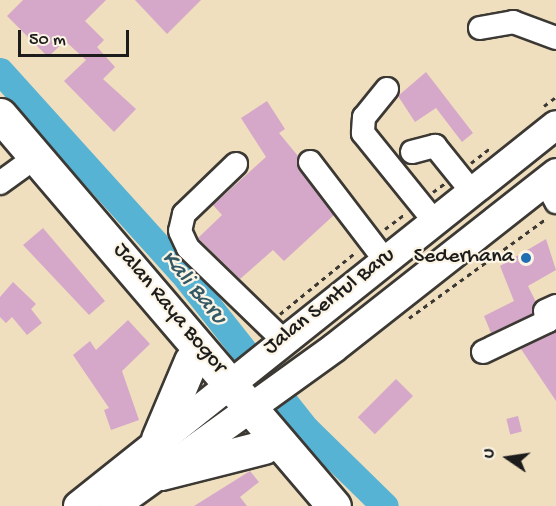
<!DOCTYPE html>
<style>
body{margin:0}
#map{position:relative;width:556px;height:506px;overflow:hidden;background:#efdfbf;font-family:"Gochi Hand",sans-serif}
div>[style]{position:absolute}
.river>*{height:27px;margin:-13.5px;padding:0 13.5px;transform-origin:13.5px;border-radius:13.5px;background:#56b3d4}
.building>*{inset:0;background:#d5a8ca;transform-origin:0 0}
.path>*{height:3px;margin-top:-1.5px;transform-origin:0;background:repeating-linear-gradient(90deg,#3c3934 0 4.5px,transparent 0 9px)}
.roads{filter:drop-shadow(2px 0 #3c3934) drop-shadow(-2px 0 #3c3934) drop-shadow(0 2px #3c3934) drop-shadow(0 -2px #3c3934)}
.minor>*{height:22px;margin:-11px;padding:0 11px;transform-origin:11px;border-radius:11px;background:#fff}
.major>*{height:28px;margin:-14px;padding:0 14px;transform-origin:14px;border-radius:14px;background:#fff}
.highway>*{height:33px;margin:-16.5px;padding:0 16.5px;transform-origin:16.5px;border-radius:16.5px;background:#fff}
.dots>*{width:16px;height:16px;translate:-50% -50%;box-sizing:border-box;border:3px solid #fcf5e5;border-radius:50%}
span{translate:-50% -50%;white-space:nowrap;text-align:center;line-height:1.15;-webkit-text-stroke:4.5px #fcf5e5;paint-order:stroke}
.poi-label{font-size:22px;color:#1c1c1c}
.right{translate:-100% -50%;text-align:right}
.street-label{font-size:22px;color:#1c1c1c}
.water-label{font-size:24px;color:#335866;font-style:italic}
.north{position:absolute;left:478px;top:428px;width:60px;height:60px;-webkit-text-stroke:4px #fcf5e5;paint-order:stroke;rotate:283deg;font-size:16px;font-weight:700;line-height:24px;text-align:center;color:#1c1c1c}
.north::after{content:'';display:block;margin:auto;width:21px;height:27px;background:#1c1c1c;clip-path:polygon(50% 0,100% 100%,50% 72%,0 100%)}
.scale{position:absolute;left:18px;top:30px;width:111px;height:27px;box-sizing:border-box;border:3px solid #1c1c1c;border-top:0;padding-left:8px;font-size:18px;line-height:21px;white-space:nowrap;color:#1c1c1c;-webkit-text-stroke:4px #fcf5e5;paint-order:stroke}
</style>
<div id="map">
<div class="river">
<div style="left:0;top:71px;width:270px;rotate:47.9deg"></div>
<div style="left:181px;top:271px;width:201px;rotate:51.7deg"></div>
<div style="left:306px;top:429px;width:110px;rotate:44.3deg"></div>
</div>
<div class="building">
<div style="clip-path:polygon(23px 0,106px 0,85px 21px,104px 40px,97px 47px,115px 67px,103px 79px,136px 109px,114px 132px,64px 81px,86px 60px,65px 41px,48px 57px,7px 16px)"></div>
<div style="clip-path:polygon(135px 0,201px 0,167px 34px)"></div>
<div style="clip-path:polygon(426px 72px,473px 133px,462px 142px,436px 108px,415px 122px,398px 96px)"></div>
<div style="clip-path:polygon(267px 101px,285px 129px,279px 133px,298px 156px,299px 170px,334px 215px,284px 261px,273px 250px,240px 279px,198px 238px,222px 215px,213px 205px,266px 157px,241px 118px)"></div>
<div style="clip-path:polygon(43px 228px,105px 301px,89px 315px,23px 245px)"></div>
<div style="clip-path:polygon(546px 239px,556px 270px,528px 286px,536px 302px,532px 314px,491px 333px,484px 316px,514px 301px,500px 266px)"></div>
<div style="clip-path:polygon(13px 282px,36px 304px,31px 309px,42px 323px,27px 335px,12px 317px,6px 323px,0 317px,0 297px)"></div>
<div style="clip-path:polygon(128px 320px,150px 344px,122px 371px,139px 420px,111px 430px,104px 410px,109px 408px,73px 355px,90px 341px,96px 350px)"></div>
<div style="clip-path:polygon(556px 331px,556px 401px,521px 349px)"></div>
<div style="left:396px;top:379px;width:24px;height:54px;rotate:45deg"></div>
<div style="left:518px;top:416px;width:16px;height:12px;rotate:76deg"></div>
<div style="clip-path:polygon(250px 471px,259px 482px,240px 497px,247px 506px,194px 506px)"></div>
</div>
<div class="path">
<div style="left:544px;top:106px;width:15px;rotate:-37deg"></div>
<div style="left:471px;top:163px;width:23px;rotate:-38deg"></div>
<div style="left:433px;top:192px;width:14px;rotate:-36deg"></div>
<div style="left:385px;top:229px;width:26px;rotate:-37deg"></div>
<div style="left:280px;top:314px;width:98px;rotate:-39.2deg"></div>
<div style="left:409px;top:318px;width:170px;rotate:-35.9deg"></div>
</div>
<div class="roads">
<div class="minor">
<div style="left:480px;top:28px;width:34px;rotate:-10deg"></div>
<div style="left:513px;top:22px;width:46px;rotate:20.4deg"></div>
<div style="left:387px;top:89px;width:36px;rotate:129deg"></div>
<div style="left:364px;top:117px;width:16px;rotate:94deg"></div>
<div style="left:363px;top:133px;width:113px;rotate:51.1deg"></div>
<div style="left:412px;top:152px;width:24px;rotate:-15deg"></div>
<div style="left:435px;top:146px;width:59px;rotate:51.2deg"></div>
<div style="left:310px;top:162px;width:123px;rotate:52.6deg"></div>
<div style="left:236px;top:164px;width:72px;rotate:136.1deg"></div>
<div style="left:184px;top:214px;width:17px;rotate:103deg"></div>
<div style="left:180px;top:231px;width:19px;rotate:65deg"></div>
<div style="left:188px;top:248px;width:131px;rotate:44.1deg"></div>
<div style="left:545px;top:181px;width:24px;rotate:62deg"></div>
<div style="left:0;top:183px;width:29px;rotate:-36deg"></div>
<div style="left:483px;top:352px;width:72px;rotate:-25.5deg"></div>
<div style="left:548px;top:321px;width:10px;rotate:-107deg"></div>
<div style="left:545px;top:311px;width:12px;rotate:-24deg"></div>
</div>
<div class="major">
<div style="left:78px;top:506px;width:611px;rotate:-38.56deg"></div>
<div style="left:115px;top:506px;width:270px;rotate:-35.8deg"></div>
<div style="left:334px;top:348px;width:283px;rotate:-38.2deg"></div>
</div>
<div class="highway">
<div style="left:0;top:115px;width:514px;rotate:49.5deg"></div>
<div style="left:158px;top:439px;width:85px;rotate:-67.1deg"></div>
<div style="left:161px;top:473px;width:106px;rotate:-14.2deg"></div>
</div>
</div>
<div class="dots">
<div style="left:526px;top:258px;background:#1f6fb2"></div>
</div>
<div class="poi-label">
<span class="right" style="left:514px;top:258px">Sederhana</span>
</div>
<div class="street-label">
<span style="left:330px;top:302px;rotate:-38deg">Jalan Sentul Baru</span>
<span style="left:169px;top:309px;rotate:50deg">Jalan Raya Bogor</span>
</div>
<div class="water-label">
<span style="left:193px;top:288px;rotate:50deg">Kali Baru</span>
</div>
<div class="north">U</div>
<div class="scale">50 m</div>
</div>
